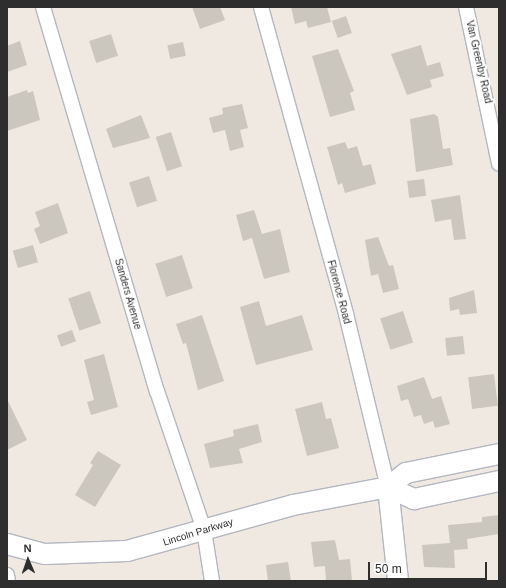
<!DOCTYPE html>
<style>
body{margin:0}
#map{position:relative;width:506px;height:588px;overflow:hidden;background:#efe9e1;font-family:Helvetica,sans-serif}
div>[style]{position:absolute}
.building>*{inset:0;background:#cbc7bf;transform-origin:0 0}
.roads{filter:drop-shadow(1px 0 #b4b7c1) drop-shadow(-1px 0 #b4b7c1) drop-shadow(0 1px #b4b7c1) drop-shadow(0 -1px #b4b7c1)}
.street>*{height:14px;margin:-7px;padding:0 7px;transform-origin:7px;border-radius:7px;background:#fff}
.secondary>*{height:20px;margin:-10px;padding:0 10px;transform-origin:10px;border-radius:10px;background:#fff}
span{translate:-50% -50%;white-space:nowrap;text-align:center;line-height:1.15;-webkit-text-stroke:4px #fff;paint-order:stroke}
.street-label{font-size:10px;color:#2e2e2e}
.frame{position:absolute;inset:0;border:8px solid #2e2e2e;pointer-events:none}
.north{position:absolute;left:8px;top:540px;width:40px;height:40px;-webkit-text-stroke:3px #fff;paint-order:stroke;rotate:358deg;font-size:11px;font-weight:700;line-height:16px;text-align:center;color:#2e2e2e}
.north::after{content:'';display:block;margin:auto;width:14px;height:18px;background:#2e2e2e;clip-path:polygon(50% 0,100% 100%,50% 72%,0 100%)}
.scale{position:absolute;left:368px;top:562px;width:119px;height:18px;box-sizing:border-box;border:2px solid #2e2e2e;border-top:0;padding-left:5px;font-size:12px;line-height:14px;white-space:nowrap;color:#2e2e2e;-webkit-text-stroke:3px #fff;paint-order:stroke}
</style>
<div id="map">
<div class="building">
<div style="clip-path:polygon(192px 7px,220px 7px,225px 20px,200px 29px)"></div>
<div style="clip-path:polygon(291px 7px,327px 7px,331px 22px,308px 28px,306px 21px,295px 24px)"></div>
<div style="left:346px;top:16px;width:18px;height:15px;rotate:71deg"></div>
<div style="left:111px;top:34px;width:23px;height:23px;rotate:72deg"></div>
<div style="clip-path:polygon(20px 41px,27px 65px,7px 72px,7px 46px)"></div>
<div style="left:183px;top:42px;width:14px;height:16px;rotate:78deg"></div>
<div style="clip-path:polygon(421px 45px,427px 66px,440px 62px,444px 76px,430px 80px,432px 87px,407px 95px,391px 54px)"></div>
<div style="clip-path:polygon(338px 49px,354px 91px,350px 93px,355px 110px,330px 117px,312px 56px)"></div>
<div style="clip-path:polygon(27px 90px,28px 93px,33px 91px,40px 120px,7px 131px,7px 97px)"></div>
<div style="clip-path:polygon(242px 104px,248px 128px,240px 130px,244px 147px,230px 151px,225px 130px,213px 133px,209px 118px,223px 114px,222px 108px)"></div>
<div style="clip-path:polygon(434px 114px,438px 117px,443px 149px,450px 148px,453px 165px,416px 172px,410px 119px)"></div>
<div style="clip-path:polygon(141px 115px,150px 138px,113px 148px,106px 129px)"></div>
<div style="left:171px;top:132px;width:36px;height:16px;rotate:72deg"></div>
<div style="clip-path:polygon(345px 142px,348px 149px,357px 146px,363px 166px,371px 164px,376px 184px,345px 193px,342px 183px,338px 185px,327px 147px)"></div>
<div style="left:149px;top:176px;width:26px;height:21px;rotate:72deg"></div>
<div style="left:424px;top:179px;width:17px;height:17px;rotate:83deg"></div>
<div style="clip-path:polygon(460px 195px,466px 239px,454px 240px,451px 219px,435px 222px,431px 200px)"></div>
<div style="clip-path:polygon(58px 203px,68px 233px,40px 244px,34px 229px,40px 226px,35px 212px)"></div>
<div style="clip-path:polygon(254px 210px,262px 234px,280px 229px,290px 272px,264px 279px,252px 238px,243px 241px,236px 215px)"></div>
<div style="clip-path:polygon(378px 237px,389px 266px,393px 265px,399px 289px,383px 293px,378px 274px,371px 276px,365px 240px)"></div>
<div style="left:33px;top:245px;width:18px;height:21px;rotate:74deg"></div>
<div style="left:182px;top:255px;width:35px;height:28px;rotate:72deg"></div>
<div style="clip-path:polygon(474px 290px,477px 313px,460px 315px,459px 309px,450px 311px,449px 298px)"></div>
<div style="left:90px;top:291px;width:34px;height:23px;rotate:71deg"></div>
<div style="clip-path:polygon(259px 301px,266px 326px,302px 315px,313px 350px,256px 365px,240px 307px)"></div>
<div style="left:403px;top:311px;width:33px;height:24px;rotate:72deg"></div>
<div style="clip-path:polygon(202px 315px,224px 381px,198px 390px,186px 343px,183px 344px,176px 324px)"></div>
<div style="left:72px;top:330px;width:12px;height:16px;rotate:70deg"></div>
<div style="left:463px;top:336px;width:18px;height:18px;rotate:84deg"></div>
<div style="clip-path:polygon(104px 354px,118px 407px,91px 415px,87px 402px,94px 400px,84px 360px)"></div>
<div style="left:494px;top:374px;width:32px;height:26px;rotate:83deg"></div>
<div style="clip-path:polygon(424px 377px,432px 399px,441px 396px,450px 424px,435px 428px,433px 421px,424px 424px,421px 415px,414px 417px,408px 399px,401px 401px,397px 386px)"></div>
<div style="clip-path:polygon(7px 399px,27px 440px,7px 450px)"></div>
<div style="clip-path:polygon(322px 402px,326px 419px,331px 418px,339px 448px,307px 456px,295px 409px)"></div>
<div style="clip-path:polygon(258px 424px,262px 442px,239px 449px,243px 463px,210px 468px,204px 444px,234px 436px,233px 430px)"></div>
<div style="clip-path:polygon(98px 451px,121px 465px,95px 507px,75px 495px,93px 465px,90px 463px)"></div>
<div style="clip-path:polygon(499px 515px,499px 534px,467px 539px,468px 549px,454px 550px,455px 568px,424px 567px,422px 545px,450px 543px,448px 525px,482px 522px,482px 517px)"></div>
<div style="clip-path:polygon(335px 540px,339px 560px,350px 559px,352px 581px,326px 581px,325px 566px,314px 567px,311px 542px)"></div>
<div style="clip-path:polygon(288px 562px,291px 581px,268px 581px,266px 565px)"></div>
</div>
<div class="roads">
<div class="street">
<div style="left:43px;top:7px;width:401px;rotate:73.5deg"></div>
<div style="left:157px;top:391px;width:147px;rotate:71.3deg"></div>
<div style="left:204px;top:530px;width:52px;rotate:81.1deg"></div>
<div style="left:261px;top:7px;width:319px;rotate:74.5deg"></div>
<div style="left:346px;top:314px;width:178px;rotate:76.4deg"></div>
<div style="left:466px;top:7px;width:160px;rotate:78.1deg"></div>
<div style="left:7px;top:575px;width:6px;rotate:81deg"></div>
</div>
<div class="secondary">
<div style="left:388px;top:487px;width:29px;rotate:25deg"></div>
<div style="left:414px;top:499px;width:87px;rotate:-12deg"></div>
<div style="left:388px;top:487px;width:95px;rotate:83.9deg"></div>
<div style="left:7px;top:544px;width:39px;rotate:15deg"></div>
<div style="left:45px;top:554px;width:82px;rotate:-2.1deg"></div>
<div style="left:127px;top:551px;width:172px;rotate:-15.5deg"></div>
<div style="left:293px;top:505px;width:97px;rotate:-10.7deg"></div>
<div style="left:388px;top:487px;width:23px;rotate:-38deg"></div>
<div style="left:406px;top:473px;width:95px;rotate:-11.5deg"></div>
</div>
</div>
<div class="street-label">
<span style="left:479px;top:62px;rotate:77deg">Van Greenby Road</span>
<span style="left:339px;top:292px;rotate:75deg">Florence Road</span>
<span style="left:128px;top:294px;rotate:74deg">Sanders Avenue</span>
<span style="left:198px;top:532px;rotate:-17deg">Lincoln Parkway</span>
</div>
<div class="frame"></div>
<div class="north">N</div>
<div class="scale">50 m</div>
</div>
